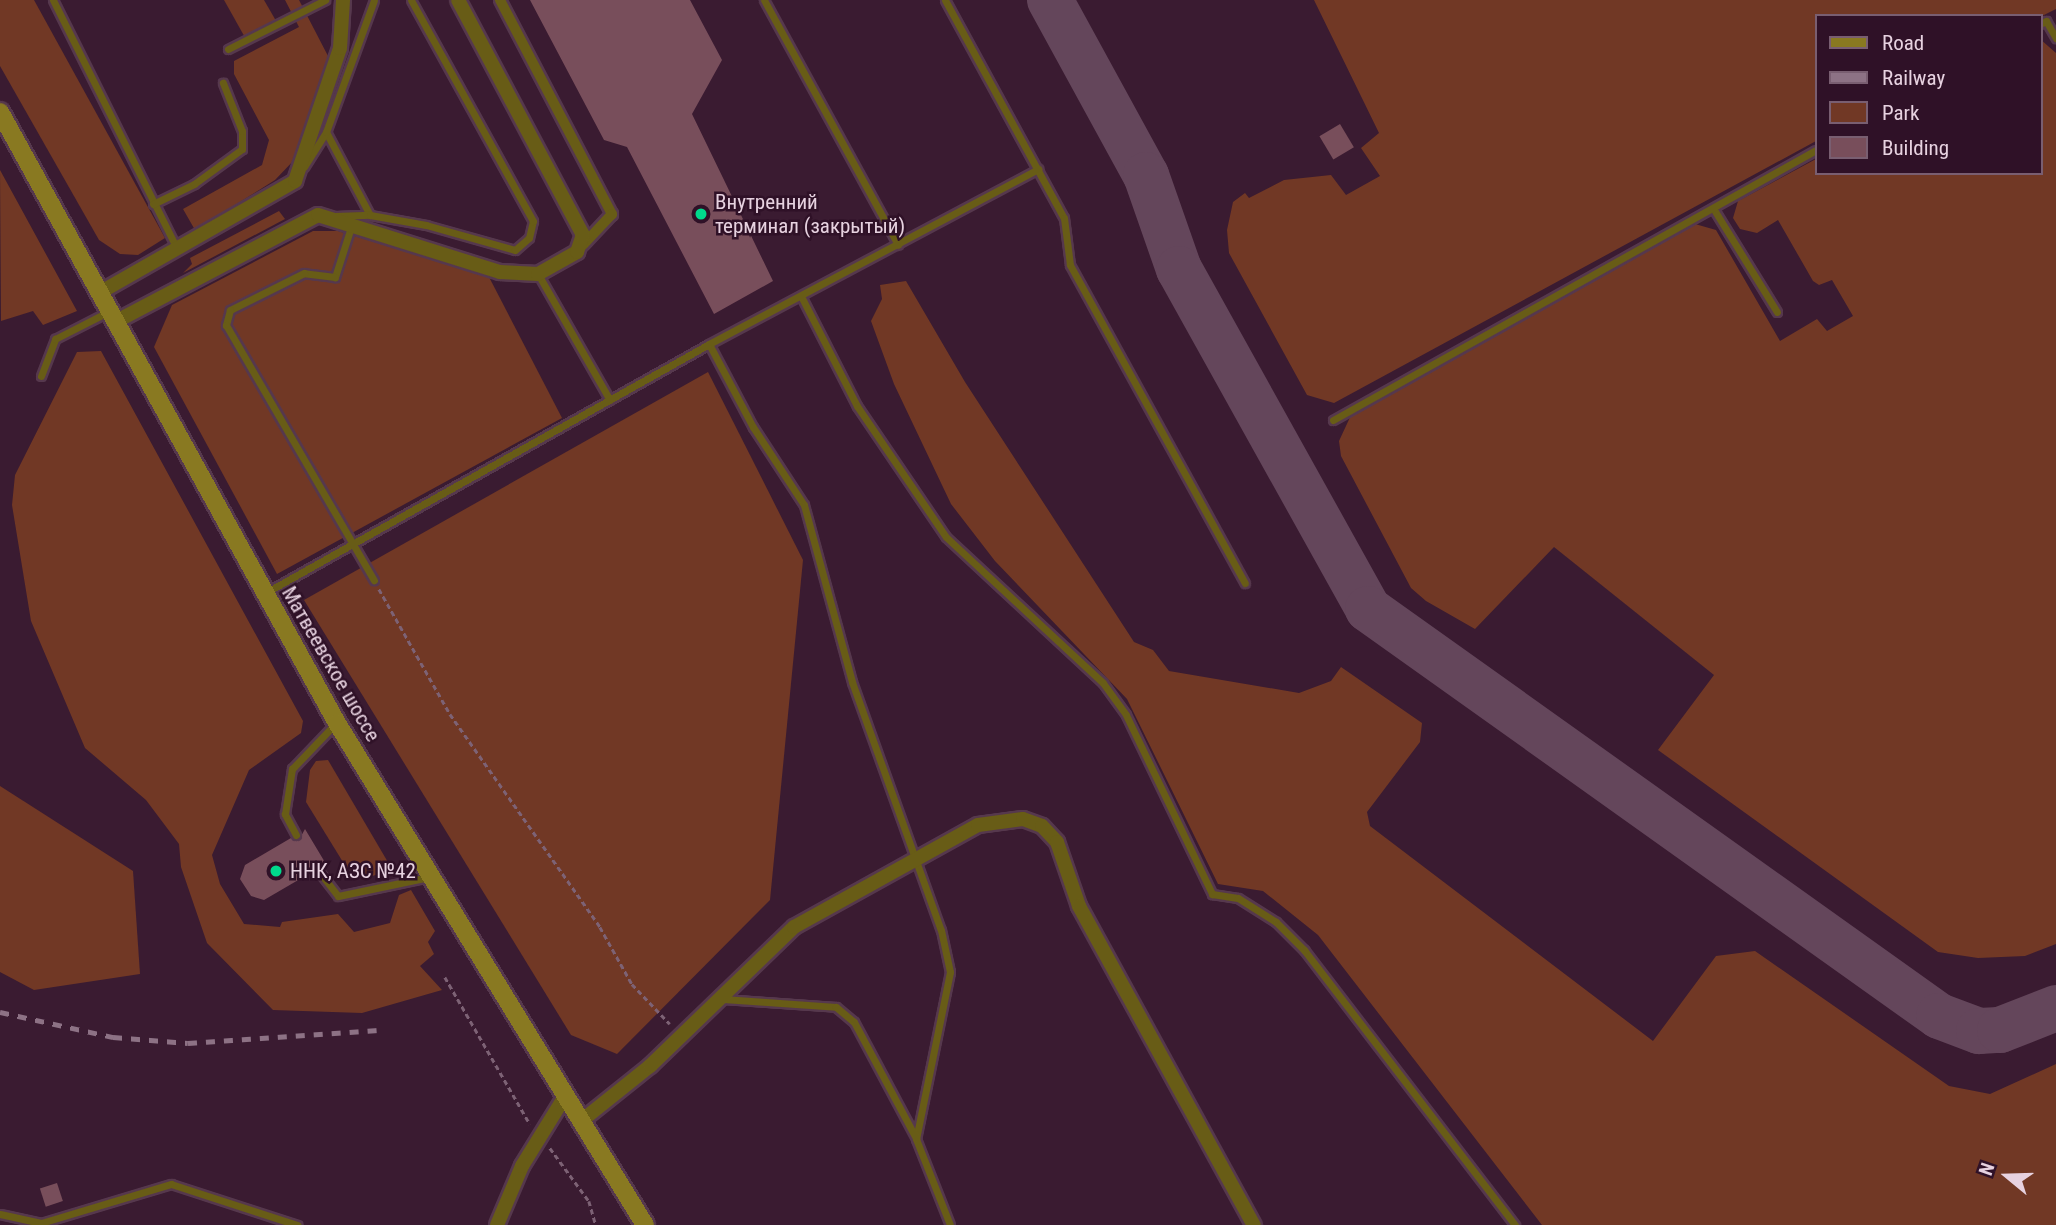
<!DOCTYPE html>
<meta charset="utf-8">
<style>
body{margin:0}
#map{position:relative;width:2056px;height:1225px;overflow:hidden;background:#3a1b31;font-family:"Roboto Condensed",sans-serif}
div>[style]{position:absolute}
.green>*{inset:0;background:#713825}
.taxiway>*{height:46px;margin:-23px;padding:0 23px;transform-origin:23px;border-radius:23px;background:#64465b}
.building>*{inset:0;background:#784e5b;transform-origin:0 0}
.path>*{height:2.5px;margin-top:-1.25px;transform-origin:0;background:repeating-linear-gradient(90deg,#7d6275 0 5px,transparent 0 8.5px)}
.roads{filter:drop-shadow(2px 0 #56384d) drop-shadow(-2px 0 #56384d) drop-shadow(0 2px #56384d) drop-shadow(0 -2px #56384d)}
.service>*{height:7px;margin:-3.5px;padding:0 3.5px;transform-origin:3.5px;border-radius:3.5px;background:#685c16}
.pedestrian>*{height:10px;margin:-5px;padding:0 5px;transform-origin:5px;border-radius:5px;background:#685c16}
.minor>*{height:14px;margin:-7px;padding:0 7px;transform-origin:7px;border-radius:7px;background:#685c16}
.secondary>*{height:18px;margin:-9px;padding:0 9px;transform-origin:9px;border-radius:9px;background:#897921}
.rail>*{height:5px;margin-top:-2.5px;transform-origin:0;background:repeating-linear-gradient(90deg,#8d7285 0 9px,transparent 0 18px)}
.dots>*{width:19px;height:19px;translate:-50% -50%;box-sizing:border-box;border:4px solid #2f1127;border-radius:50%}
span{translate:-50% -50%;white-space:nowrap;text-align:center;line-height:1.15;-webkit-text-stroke:5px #2f1127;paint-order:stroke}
.poi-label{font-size:21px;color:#e7d2e0}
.left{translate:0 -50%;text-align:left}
.street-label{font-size:21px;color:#e7d2e0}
.legend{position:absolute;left:1815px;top:14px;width:228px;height:161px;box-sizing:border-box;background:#2f1127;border:2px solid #795e71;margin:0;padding:9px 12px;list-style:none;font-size:21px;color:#e7d2e0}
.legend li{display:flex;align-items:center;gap:14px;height:35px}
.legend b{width:35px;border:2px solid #795e71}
.north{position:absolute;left:1972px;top:1141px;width:70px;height:70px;-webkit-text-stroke:5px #2f1127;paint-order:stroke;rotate:289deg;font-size:19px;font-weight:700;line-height:28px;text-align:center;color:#e7d2e0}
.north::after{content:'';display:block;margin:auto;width:24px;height:32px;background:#e7d2e0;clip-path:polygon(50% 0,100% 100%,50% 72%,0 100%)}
</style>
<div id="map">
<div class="green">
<div style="clip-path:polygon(0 0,34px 0,165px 238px,138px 255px,120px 254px,99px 240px,0 66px)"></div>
<div style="clip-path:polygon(224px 0,264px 0,279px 26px,247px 41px)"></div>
<div style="clip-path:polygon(285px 0,299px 0,328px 56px,297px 157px,275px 180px,195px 230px,183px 209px,262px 165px,269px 140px,234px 74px,234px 61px,299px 27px)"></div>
<div style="clip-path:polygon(1314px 0,2056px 0,2056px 9px,2040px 17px,1816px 16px,1816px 141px,1334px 403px,1307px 395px,1229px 253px,1227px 230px,1233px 202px,1245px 193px,1249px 198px,1284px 180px,1331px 175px,1346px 195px,1380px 176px,1361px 148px,1379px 133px)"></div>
<div style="clip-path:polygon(2040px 39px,2056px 53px,2056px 944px,2025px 956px,1978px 958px,1938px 952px,1658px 750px,1714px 675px,1554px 547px,1475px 629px,1426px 601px,1411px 588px,1341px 456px,1339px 441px,1352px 413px,1695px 224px,1716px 230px,1780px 341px,1817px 319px,1827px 331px,1853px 316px,1832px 280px,1819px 285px,1813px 281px,1778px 220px,1757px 233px,1740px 229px,1733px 218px,1738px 201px,1816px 159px,1816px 173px,2040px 173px)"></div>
<div style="clip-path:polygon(0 170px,77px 311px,43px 325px,33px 311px,1px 321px)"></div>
<div style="clip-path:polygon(279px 211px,285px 219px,183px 273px,192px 264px,190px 258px)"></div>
<div style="clip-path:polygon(313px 231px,338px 231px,489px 277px,562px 418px,277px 574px,154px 347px,172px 305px)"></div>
<div style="clip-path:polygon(906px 281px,965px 382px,1134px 642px,1153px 650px,1169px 671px,1299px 693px,1331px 681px,1341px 667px,1422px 723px,1420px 742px,1367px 812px,1370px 826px,1653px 1041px,1716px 956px,1755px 951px,1949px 1086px,1990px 1094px,2056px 1064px,2056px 1225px,1542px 1225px,1318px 935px,1263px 891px,1218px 884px,1127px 699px,995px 561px,951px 504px,894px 384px,871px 321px,882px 299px,880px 285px)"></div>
<div style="clip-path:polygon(101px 351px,303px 721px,301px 733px,249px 770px,212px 855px,220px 884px,244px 924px,280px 927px,282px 922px,338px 914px,354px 932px,390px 923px,399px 895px,411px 890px,435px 931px,428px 942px,434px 954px,420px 966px,442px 990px,362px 1013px,273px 1010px,207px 943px,181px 867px,179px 844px,146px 800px,85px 748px,31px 621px,12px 505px,15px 475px,77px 352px)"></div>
<div style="clip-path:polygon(708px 372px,803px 560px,770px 900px,617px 1054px,571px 1035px,304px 600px)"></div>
<div style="clip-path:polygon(328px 760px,389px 864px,385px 872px,366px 878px,346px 867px,306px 802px,310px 770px,316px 761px)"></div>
<div style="clip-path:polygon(0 786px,133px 871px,140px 974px,34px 990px,0 972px)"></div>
</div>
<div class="taxiway">
<div style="left:1050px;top:0;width:200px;rotate:61.3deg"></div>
<div style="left:1146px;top:175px;width:100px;rotate:70.7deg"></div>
<div style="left:1179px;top:269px;width:389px;rotate:60.9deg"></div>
<div style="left:1368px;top:609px;width:701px;rotate:35.48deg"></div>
<div style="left:1939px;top:1016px;width:43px;rotate:20.6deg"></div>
<div style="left:1979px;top:1031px;width:21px;rotate:-3deg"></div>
<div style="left:2000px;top:1030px;width:60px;rotate:-21.4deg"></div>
</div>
<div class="building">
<div style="clip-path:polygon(530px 0,690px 0,722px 60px,692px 114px,773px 281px,714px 314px,627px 147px,604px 140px)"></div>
<div style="left:1340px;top:124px;width:27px;height:24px;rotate:59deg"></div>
<div style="clip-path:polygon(305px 829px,326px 864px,314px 864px,312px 872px,264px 900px,251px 896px,240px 879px,245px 865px,291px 838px,299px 840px)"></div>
<div style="left:57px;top:1183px;width:19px;height:18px;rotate:72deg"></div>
</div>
<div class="path">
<div style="left:379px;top:589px;width:144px;rotate:60.4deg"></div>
<div style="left:450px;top:714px;width:261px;rotate:54.8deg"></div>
<div style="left:600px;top:927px;width:65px;rotate:60.7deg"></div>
<div style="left:632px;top:984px;width:55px;rotate:46.5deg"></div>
<div style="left:445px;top:977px;width:170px;rotate:60deg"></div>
<div style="left:550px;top:1148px;width:66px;rotate:53.7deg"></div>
<div style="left:589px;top:1201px;width:25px;rotate:74deg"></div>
</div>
<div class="roads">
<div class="service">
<div style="left:53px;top:0;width:274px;rotate:63.5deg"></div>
<div style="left:764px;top:0;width:279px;rotate:61.3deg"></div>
<div style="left:945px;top:0;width:248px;rotate:61.4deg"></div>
<div style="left:1064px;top:218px;width:47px;rotate:82.7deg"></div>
<div style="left:1070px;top:265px;width:363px;rotate:61.2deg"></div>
<div style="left:2040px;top:24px;width:7px;rotate:-27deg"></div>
<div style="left:2046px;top:21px;width:20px;rotate:60deg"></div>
<div style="left:228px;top:49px;width:109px;rotate:-26.8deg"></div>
<div style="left:326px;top:132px;width:94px;rotate:62.1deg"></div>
<div style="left:304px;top:167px;width:41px;rotate:-57.8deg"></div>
<div style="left:326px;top:132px;width:140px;rotate:-70deg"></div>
<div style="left:153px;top:204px;width:46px;rotate:-26deg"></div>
<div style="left:194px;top:184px;width:59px;rotate:-36.1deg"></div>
<div style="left:242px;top:149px;width:18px;rotate:-90deg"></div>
<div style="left:242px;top:131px;width:52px;rotate:-111.6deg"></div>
<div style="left:1713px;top:208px;width:122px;rotate:58.4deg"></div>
<div style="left:335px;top:216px;width:35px;rotate:-2deg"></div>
<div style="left:370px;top:215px;width:57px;rotate:10.1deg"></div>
<div style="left:426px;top:225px;width:92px;rotate:15.7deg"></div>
<div style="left:515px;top:250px;width:18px;rotate:-41deg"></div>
<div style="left:529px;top:238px;width:17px;rotate:-77deg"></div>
<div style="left:533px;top:221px;width:252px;rotate:-118.9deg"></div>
<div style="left:352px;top:224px;width:56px;rotate:107.8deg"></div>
<div style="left:335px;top:277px;width:31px;rotate:-173deg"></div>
<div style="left:304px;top:273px;width:83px;rotate:153.4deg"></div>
<div style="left:230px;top:310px;width:16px;rotate:105deg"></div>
<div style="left:226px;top:325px;width:295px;rotate:59.9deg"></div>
<div style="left:538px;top:274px;width:145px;rotate:60.3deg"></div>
<div style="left:802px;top:298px;width:121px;rotate:63deg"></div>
<div style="left:857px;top:406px;width:158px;rotate:55.8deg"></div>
<div style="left:946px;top:537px;width:214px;rotate:42.9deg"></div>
<div style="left:1103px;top:683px;width:39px;rotate:54deg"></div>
<div style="left:1126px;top:715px;width:199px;rotate:64.3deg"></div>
<div style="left:1212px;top:894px;width:26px;rotate:9deg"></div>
<div style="left:1238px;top:898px;width:45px;rotate:32.3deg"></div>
<div style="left:1276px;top:922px;width:40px;rotate:45deg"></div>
<div style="left:1304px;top:950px;width:347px;rotate:52.5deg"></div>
<div style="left:709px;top:344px;width:94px;rotate:62.1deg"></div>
<div style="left:753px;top:427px;width:93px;rotate:56.8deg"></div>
<div style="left:804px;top:505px;width:183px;rotate:74.8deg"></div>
<div style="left:852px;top:682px;width:263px;rotate:70.3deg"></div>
<div style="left:941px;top:930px;width:43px;rotate:77.9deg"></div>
<div style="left:950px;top:972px;width:170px;rotate:101.5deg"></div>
<div style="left:916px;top:1139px;width:92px;rotate:68.4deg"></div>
<div style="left:41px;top:376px;width:40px;rotate:-69deg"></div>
<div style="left:55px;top:339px;width:59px;rotate:-27deg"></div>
<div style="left:1333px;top:420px;width:553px;rotate:-29.21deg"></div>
<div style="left:265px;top:593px;width:509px;rotate:-29.28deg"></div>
<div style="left:709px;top:344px;width:373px;rotate:-28deg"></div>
<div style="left:296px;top:835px;width:24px;rotate:-118deg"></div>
<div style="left:285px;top:814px;width:46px;rotate:-81.2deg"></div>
<div style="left:292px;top:769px;width:64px;rotate:-46.3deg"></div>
<div style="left:317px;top:869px;width:34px;rotate:52deg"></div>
<div style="left:338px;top:896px;width:93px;rotate:-11.8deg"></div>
<div style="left:723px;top:999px;width:113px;rotate:4deg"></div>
<div style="left:836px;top:1007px;width:23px;rotate:40deg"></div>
<div style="left:854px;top:1022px;width:132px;rotate:61.9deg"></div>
<div style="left:0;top:1214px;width:42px;rotate:12.4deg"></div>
<div style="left:41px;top:1223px;width:136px;rotate:-16.7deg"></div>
<div style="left:171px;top:1184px;width:133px;rotate:18deg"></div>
</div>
<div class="pedestrian">
<div style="left:500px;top:0;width:242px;rotate:62.4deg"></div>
<div style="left:612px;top:214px;width:42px;rotate:133.1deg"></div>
</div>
<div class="minor">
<div style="left:99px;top:293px;width:226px;rotate:-29.7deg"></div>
<div style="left:295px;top:181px;width:140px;rotate:-71.3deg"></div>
<div style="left:340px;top:48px;width:48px;rotate:-86.4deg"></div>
<div style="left:115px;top:322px;width:229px;rotate:-27.8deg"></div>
<div style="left:318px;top:215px;width:191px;rotate:17.4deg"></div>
<div style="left:500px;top:272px;width:38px;rotate:3deg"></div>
<div style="left:538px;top:274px;width:45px;rotate:-29.4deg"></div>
<div style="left:577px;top:252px;width:18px;rotate:-71deg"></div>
<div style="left:583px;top:235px;width:266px;rotate:-118deg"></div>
<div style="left:580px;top:1122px;width:90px;rotate:-38.7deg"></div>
<div style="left:650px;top:1066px;width:200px;rotate:-44deg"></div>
<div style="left:794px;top:927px;width:210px;rotate:-29deg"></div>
<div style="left:978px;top:825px;width:45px;rotate:-7.6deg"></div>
<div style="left:1023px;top:819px;width:20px;rotate:20deg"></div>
<div style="left:1042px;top:826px;width:22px;rotate:47deg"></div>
<div style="left:1057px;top:842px;width:68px;rotate:71deg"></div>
<div style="left:1079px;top:906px;width:364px;rotate:61.3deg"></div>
<div style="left:497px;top:1225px;width:64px;rotate:-67deg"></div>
<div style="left:522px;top:1166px;width:80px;rotate:-58.3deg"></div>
</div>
<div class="secondary">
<div style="left:0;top:112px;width:698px;rotate:61.12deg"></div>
<div style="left:337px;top:723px;width:589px;rotate:58.47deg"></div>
</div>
</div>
<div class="rail">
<div style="left:0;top:1012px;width:116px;rotate:12.5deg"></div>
<div style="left:113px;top:1037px;width:75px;rotate:4.6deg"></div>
<div style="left:188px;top:1043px;width:191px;rotate:-3.9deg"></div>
</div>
<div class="dots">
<div style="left:701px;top:214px;background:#00d98c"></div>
<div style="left:276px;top:871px;background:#00d98c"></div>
</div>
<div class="poi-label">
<span class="left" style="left:715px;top:214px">Внутренний<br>терминал (закрытый)</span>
<span class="left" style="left:290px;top:871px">ННК, АЗС №42</span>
</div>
<div class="street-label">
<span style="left:331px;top:664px;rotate:60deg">Матвеевское шоссе</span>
</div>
<ul class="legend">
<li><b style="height:9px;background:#897921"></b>Road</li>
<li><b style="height:9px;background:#8d7285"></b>Railway</li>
<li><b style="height:19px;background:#713825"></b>Park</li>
<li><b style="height:19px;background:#784e5b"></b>Building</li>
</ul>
<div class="north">N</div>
</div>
